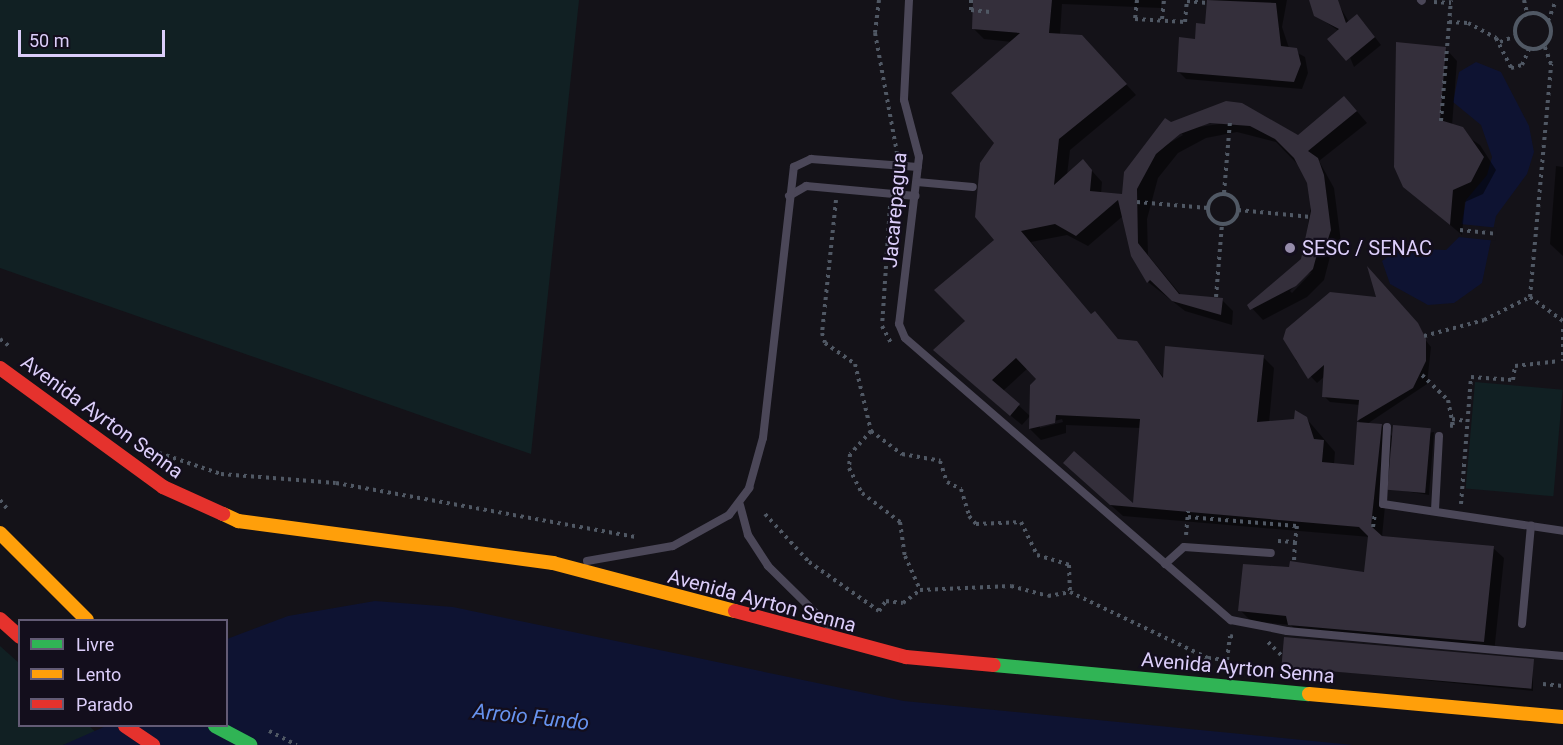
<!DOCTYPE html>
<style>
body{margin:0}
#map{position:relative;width:1563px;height:745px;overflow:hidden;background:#141218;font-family:Roboto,sans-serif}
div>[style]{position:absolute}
.green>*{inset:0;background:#112023;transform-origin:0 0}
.water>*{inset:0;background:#0e1332}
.pier>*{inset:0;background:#141218;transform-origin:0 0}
.shadow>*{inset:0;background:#0007}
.building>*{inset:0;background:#342f3b;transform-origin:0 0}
.path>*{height:4px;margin-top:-2px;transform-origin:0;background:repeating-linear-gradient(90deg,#505864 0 3px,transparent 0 7.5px)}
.path>.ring{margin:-2px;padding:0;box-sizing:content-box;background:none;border:4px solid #505864;border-radius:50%}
.lane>*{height:8px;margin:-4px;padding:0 4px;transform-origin:4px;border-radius:4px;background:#4b4758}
.fast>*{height:14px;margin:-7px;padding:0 7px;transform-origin:7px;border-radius:7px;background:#30b455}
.slow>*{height:14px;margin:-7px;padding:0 7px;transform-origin:7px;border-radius:7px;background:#ff9f0a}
.jam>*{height:14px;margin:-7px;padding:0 7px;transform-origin:7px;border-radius:7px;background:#e5322d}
.dots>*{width:16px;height:16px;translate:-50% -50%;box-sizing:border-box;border:3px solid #130e1c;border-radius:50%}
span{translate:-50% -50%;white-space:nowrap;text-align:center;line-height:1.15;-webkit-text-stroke:4.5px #130e1c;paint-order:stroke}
.street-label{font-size:20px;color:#dccefa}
.poi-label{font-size:20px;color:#dccefa}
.left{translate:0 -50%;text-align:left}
.water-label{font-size:21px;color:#6793ef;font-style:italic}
.legend{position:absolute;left:18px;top:619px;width:210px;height:108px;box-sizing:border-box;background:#130e1c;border:2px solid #635b75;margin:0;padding:8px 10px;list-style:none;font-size:18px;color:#dccefa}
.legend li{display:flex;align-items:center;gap:12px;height:30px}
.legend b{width:30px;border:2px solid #635b75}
.scale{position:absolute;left:18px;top:30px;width:147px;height:27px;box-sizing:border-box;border:3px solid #dccefa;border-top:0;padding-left:8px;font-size:18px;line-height:21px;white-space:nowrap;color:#dccefa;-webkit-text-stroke:4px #130e1c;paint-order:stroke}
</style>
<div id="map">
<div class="green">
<div style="clip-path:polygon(0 0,579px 0,531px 454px,0 268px)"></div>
<div style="left:1475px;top:382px;width:88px;height:107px;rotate:5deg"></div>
<div style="clip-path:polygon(0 646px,19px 663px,20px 726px,89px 726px,97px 733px,63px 745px,0 745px)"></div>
</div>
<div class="water">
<div style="clip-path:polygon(1476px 62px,1501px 72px,1529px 126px,1534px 152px,1527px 174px,1496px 216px,1482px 283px,1454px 303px,1428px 305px,1390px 284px,1382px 261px,1400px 248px,1446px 250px,1459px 237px,1466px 200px,1487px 175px,1492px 157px,1481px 125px,1453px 102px,1459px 72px)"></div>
<div style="clip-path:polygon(375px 601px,453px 607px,904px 701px,1353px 745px,63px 745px,106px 726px,226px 726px,227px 639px,288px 616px)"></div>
</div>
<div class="pier">
<div style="left:1460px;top:224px;width:37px;height:13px;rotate:6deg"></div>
</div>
<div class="shadow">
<div style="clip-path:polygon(evenodd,975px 0,1161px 0,1161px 8px,1062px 4px,1060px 35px,1093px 48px,1136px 95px,1070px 150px,1067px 175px,1083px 161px,1102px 182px,1101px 194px,1123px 196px,1170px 124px,1226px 103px,1298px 136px,1355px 109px,1367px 123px,1319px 161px,1334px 188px,1341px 242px,1338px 253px,1331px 253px,1324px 280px,1307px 297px,1263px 320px,1249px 305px,1303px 259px,1312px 197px,1303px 170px,1276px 142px,1237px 132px,1206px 138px,1178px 153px,1158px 178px,1147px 219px,1148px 255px,1181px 295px,1222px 300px,1233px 311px,1232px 325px,1185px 311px,1148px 282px,1123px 216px,1088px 246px,1067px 235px,1031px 242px,1092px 316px,1095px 313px,1120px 341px,1137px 343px,1164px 378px,1263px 357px,1274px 368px,1269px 423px,1306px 418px,1335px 452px,1334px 464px,1355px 466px,1360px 405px,1330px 402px,1324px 396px,1325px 376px,1317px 383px,1295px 360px,1379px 298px,1373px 274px,1431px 347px,1427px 384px,1367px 424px,1381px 425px,1394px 438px,1434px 432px,1429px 495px,1392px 489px,1391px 444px,1382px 537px,1493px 548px,1504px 558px,1494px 653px,1300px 635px,1291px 625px,1251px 621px,1240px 610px,1365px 573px,1370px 537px,1123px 516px,1076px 474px,1134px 506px,1140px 428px,1066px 425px,1066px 433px,1041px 440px,1030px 429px,1032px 386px,1038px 379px,1028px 368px,1003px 391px,1030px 416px,1022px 425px,946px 361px,967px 321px,996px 240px,995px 143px,1012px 42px,984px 39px,973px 28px,975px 0,1232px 119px,1232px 122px,1199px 127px,1206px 124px,1232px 119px,975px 0,1181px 133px,1183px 135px,1166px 145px,1166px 141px,1181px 133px,975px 0,1312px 272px,1292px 293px,1290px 291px,1305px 275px,1312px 272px,975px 0,1062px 419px,1063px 422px,1040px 428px,1040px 425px,1062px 419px)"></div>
<div style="clip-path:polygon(1208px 0,1287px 0,1282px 27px,1289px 48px,1305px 57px,1308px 73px,1302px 89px,1186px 79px,1178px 71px,1206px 26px)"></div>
<div style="clip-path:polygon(1317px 0,1336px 0,1349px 22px,1364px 23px,1381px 45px,1354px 67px,1339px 31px,1315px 15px)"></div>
<div style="clip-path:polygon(1445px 48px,1457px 61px,1452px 126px,1480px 145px,1496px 170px,1483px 194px,1465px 202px,1462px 235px,1404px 186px)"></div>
<div style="clip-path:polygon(1556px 166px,1563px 167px,1563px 256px,1550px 244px)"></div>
<div style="clip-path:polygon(1533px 661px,1533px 691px,1283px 666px)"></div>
</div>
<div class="building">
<div style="clip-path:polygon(973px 0,1052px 0,1049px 33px,1082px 35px,1127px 84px,1059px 139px,1054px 185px,1083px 159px,1092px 170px,1090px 191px,1122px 194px,1124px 172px,1165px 118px,1171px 122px,1226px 101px,1242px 103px,1298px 135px,1344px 96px,1357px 111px,1308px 151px,1318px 158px,1324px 175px,1331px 230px,1327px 242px,1320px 243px,1313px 269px,1296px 286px,1250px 310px,1247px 305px,1301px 259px,1311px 211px,1307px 183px,1294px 158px,1275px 139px,1250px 126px,1210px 123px,1180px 134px,1156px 154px,1137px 189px,1138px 243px,1179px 294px,1223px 298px,1221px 315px,1172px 301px,1150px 280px,1147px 283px,1131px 256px,1118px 200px,1076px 236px,1055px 224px,1021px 231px,1091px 314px,1095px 311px,1118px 339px,1137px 341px,1163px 378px,1165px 346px,1264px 355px,1257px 422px,1294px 419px,1295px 410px,1307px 417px,1314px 439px,1324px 440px,1322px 462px,1354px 465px,1357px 422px,1382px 424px,1371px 526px,1382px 536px,1494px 546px,1484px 642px,1288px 625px,1286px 616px,1238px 611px,1243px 564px,1289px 567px,1290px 561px,1364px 572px,1368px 536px,1359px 527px,1110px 505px,1063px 463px,1074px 451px,1133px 503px,1140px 419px,1056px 415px,1055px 423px,1029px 429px,1030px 385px,1036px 379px,1016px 358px,992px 380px,1020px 404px,1010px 416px,933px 350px,965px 321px,934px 290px,994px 240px,975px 217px,980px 163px,994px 143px,951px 93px,1020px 33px,972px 29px)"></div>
<div style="clip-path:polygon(1207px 0,1276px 3px,1281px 46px,1297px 48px,1301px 64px,1294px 82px,1177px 72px,1179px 37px,1195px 39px,1196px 23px,1205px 24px)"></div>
<div style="clip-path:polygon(1309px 0,1338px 0,1346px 23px,1357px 14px,1375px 37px,1346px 61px,1327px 39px,1339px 29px,1314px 16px)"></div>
<div style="clip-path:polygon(1396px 42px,1446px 47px,1440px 120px,1463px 127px,1484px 157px,1471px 182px,1453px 190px,1450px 225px,1403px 187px,1394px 167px)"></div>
<div style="clip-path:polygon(1367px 266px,1418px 323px,1426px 339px,1426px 361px,1413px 388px,1357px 421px,1359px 400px,1322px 397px,1324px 365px,1308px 379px,1283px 339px,1286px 329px,1330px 292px,1376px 297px)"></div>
<div style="left:1393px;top:425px;width:38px;height:65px;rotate:5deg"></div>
<div style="left:1284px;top:637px;width:251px;height:30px;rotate:5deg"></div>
</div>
<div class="path">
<div style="left:879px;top:0;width:33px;rotate:97deg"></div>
<div style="left:875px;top:33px;width:122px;rotate:79.6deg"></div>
<div style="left:971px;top:0;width:10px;rotate:90deg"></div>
<div style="left:971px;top:10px;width:19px;rotate:6deg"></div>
<div style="left:1137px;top:0;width:19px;rotate:96deg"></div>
<div style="left:1135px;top:19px;width:50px;rotate:3.4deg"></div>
<div style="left:1185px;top:22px;width:21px;rotate:-85deg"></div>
<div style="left:1187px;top:1px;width:20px;rotate:6deg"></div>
<div style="left:1524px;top:0;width:13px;rotate:77deg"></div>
<div style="left:1434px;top:2px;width:17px;rotate:3deg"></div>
<div class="ring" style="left:1515px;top:13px;width:32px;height:32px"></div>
<div style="left:1162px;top:19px;width:19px;rotate:-84deg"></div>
<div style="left:1548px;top:21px;width:22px;rotate:-69deg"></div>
<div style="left:1449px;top:22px;width:19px;rotate:3deg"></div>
<div style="left:1468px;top:23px;width:32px;rotate:28deg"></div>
<div style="left:1496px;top:38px;width:34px;rotate:63deg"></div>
<div style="left:1511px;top:68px;width:11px;rotate:-15deg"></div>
<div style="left:1522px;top:65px;width:17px;rotate:-66deg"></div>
<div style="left:1500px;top:42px;width:17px;rotate:-21deg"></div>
<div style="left:1441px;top:121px;width:121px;rotate:-85.3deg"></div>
<div style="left:1224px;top:193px;width:71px;rotate:-85.2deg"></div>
<div class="ring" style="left:1208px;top:194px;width:26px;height:26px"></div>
<div style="left:836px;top:200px;width:134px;rotate:96deg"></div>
<div style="left:822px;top:333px;width:10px;rotate:73deg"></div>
<div style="left:825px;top:343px;width:37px;rotate:35deg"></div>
<div style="left:855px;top:364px;width:69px;rotate:76.6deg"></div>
<div style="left:871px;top:431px;width:39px;rotate:37deg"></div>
<div style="left:902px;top:454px;width:39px;rotate:10deg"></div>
<div style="left:940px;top:461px;width:22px;rotate:72deg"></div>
<div style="left:947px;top:482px;width:16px;rotate:27deg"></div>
<div style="left:961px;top:489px;width:28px;rotate:73deg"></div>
<div style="left:969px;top:516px;width:11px;rotate:49deg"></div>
<div style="left:976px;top:524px;width:45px;rotate:-2.5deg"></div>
<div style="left:1021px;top:522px;width:37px;rotate:64deg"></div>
<div style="left:1037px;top:555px;width:34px;rotate:17deg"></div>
<div style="left:1069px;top:565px;width:27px;rotate:88deg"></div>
<div style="left:1137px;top:202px;width:71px;rotate:4.8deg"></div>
<div style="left:890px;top:206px;width:120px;rotate:93.8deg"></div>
<div style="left:882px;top:326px;width:19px;rotate:62deg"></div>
<div style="left:1238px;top:210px;width:73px;rotate:5.5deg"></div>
<div style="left:1460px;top:230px;width:37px;rotate:6deg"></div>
<div style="left:1216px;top:297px;width:73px;rotate:-85.3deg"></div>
<div style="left:1530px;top:297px;width:234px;rotate:-84.8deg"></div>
<div style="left:1551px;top:64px;width:20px;rotate:-110deg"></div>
<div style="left:1530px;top:297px;width:41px;rotate:36deg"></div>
<div style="left:1563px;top:329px;width:32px;rotate:90deg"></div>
<div style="left:1424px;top:336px;width:62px;rotate:-14.9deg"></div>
<div style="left:1484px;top:320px;width:51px;rotate:-26.6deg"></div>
<div style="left:0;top:339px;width:11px;rotate:38deg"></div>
<div style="left:1422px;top:375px;width:36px;rotate:44deg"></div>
<div style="left:1448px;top:400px;width:26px;rotate:79deg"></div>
<div style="left:1453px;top:426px;width:6px;rotate:-171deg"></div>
<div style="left:1452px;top:419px;width:15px;rotate:8deg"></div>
<div style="left:871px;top:431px;width:31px;rotate:132deg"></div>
<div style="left:850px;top:454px;width:14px;rotate:94deg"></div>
<div style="left:849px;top:468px;width:28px;rotate:63deg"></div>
<div style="left:862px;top:493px;width:48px;rotate:37.3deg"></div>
<div style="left:900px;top:522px;width:34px;rotate:82deg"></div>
<div style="left:905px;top:556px;width:37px;rotate:66deg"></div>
<div style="left:920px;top:590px;width:91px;rotate:-2.5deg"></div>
<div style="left:1011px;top:586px;width:38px;rotate:15deg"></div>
<div style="left:1048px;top:596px;width:22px;rotate:-10deg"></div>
<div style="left:1070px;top:592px;width:153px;rotate:25.6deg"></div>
<div style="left:1208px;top:658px;width:19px;rotate:6deg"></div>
<div style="left:1227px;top:660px;width:24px;rotate:-83deg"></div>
<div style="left:1230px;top:636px;width:4px;rotate:14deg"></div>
<div style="left:159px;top:453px;width:65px;rotate:18.7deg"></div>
<div style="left:221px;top:474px;width:115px;rotate:4.5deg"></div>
<div style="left:336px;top:483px;width:306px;rotate:10.2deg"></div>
<div style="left:0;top:500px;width:14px;rotate:51deg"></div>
<div style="left:1461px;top:504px;width:127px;rotate:-85.5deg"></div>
<div style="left:1471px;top:377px;width:42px;rotate:4.1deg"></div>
<div style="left:1513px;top:380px;width:14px;rotate:-82deg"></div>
<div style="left:1515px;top:366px;width:45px;rotate:-6.3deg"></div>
<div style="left:765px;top:514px;width:65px;rotate:47.5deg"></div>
<div style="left:809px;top:562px;width:85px;rotate:35deg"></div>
<div style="left:879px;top:611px;width:12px;rotate:-55deg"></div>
<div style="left:886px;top:601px;width:17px;rotate:7deg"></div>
<div style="left:903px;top:603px;width:21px;rotate:-37deg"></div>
<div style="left:1188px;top:517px;width:109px;rotate:4.7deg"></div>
<div style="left:1297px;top:526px;width:16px;rotate:97deg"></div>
<div style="left:1373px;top:527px;width:14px;rotate:-82deg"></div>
<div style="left:1186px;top:535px;width:24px;rotate:-85deg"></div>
<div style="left:1278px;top:541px;width:17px;rotate:3deg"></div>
<div style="left:1295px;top:542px;width:21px;rotate:93deg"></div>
<div style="left:1268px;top:642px;width:20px;rotate:45deg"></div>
<div style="left:1543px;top:684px;width:20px;rotate:6deg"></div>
<div style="left:269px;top:731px;width:31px;rotate:27deg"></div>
</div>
<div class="lane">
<div style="left:909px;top:0;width:100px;rotate:92.9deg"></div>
<div style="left:904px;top:100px;width:59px;rotate:75.3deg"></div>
<div style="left:919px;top:157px;width:168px;rotate:96.8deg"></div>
<div style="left:899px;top:324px;width:15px;rotate:67deg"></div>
<div style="left:905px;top:338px;width:431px;rotate:40.9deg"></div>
<div style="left:1231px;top:620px;width:57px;rotate:11.1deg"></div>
<div style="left:1287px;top:631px;width:277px;rotate:5.2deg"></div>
<div style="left:1421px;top:0;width:1px;rotate:45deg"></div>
<div style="left:917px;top:182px;width:56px;rotate:5.1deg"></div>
<div style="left:789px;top:196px;width:20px;rotate:-30deg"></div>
<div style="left:806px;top:186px;width:110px;rotate:5.2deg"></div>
<div style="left:1387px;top:427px;width:77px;rotate:93deg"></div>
<div style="left:1383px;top:504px;width:182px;rotate:8.5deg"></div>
<div style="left:740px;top:505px;width:31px;rotate:75deg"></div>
<div style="left:748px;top:535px;width:37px;rotate:57deg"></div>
<div style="left:768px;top:566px;width:86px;rotate:44.5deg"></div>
<div style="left:1435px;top:510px;width:74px;rotate:-86.9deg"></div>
<div style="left:587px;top:561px;width:87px;rotate:-9.9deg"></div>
<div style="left:673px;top:546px;width:64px;rotate:-29deg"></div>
<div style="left:729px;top:515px;width:34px;rotate:-53deg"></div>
<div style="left:749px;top:488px;width:52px;rotate:-74.4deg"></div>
<div style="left:763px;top:438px;width:273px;rotate:-83.5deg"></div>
<div style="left:794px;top:167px;width:19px;rotate:-25deg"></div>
<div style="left:811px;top:159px;width:107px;rotate:4.3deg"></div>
<div style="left:1165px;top:564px;width:25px;rotate:-42deg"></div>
<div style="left:1184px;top:547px;width:87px;rotate:3.9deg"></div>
<div style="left:1522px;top:624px;width:99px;rotate:-84.8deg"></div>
</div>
<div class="fast">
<div style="left:994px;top:665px;width:316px;rotate:5.3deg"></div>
<div style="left:215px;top:726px;width:40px;rotate:28deg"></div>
</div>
<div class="slow">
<div style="left:223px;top:514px;width:17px;rotate:25deg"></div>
<div style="left:238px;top:521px;width:318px;rotate:7.6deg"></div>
<div style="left:553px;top:563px;width:188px;rotate:14.8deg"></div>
<div style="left:0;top:533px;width:123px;rotate:45deg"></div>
<div style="left:1309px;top:694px;width:255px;rotate:5.2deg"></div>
</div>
<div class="jam">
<div style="left:0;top:368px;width:202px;rotate:36.1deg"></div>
<div style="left:163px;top:487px;width:66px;rotate:24.2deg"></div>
<div style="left:735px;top:611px;width:177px;rotate:15.1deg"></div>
<div style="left:906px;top:657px;width:88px;rotate:5.2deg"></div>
<div style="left:0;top:619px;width:27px;rotate:42deg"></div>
<div style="left:125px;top:726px;width:34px;rotate:34deg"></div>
</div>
<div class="dots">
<div style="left:1290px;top:248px;background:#968cab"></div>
</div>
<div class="street-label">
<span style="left:895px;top:210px;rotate:-85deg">Jacarepagua</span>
<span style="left:102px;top:417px;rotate:36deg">Avenida Ayrton Senna</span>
<span style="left:762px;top:601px;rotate:15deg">Avenida Ayrton Senna</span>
<span style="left:1238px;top:668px;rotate:5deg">Avenida Ayrton Senna</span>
</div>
<div class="poi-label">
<span class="left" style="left:1302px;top:248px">SESC / SENAC</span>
</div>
<div class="water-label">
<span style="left:531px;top:717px;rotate:6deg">Arroio Fundo</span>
</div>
<ul class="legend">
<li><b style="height:8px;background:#30b455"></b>Livre</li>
<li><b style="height:8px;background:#ff9f0a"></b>Lento</li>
<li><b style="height:8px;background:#e5322d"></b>Parado</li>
</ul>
<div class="scale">50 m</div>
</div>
